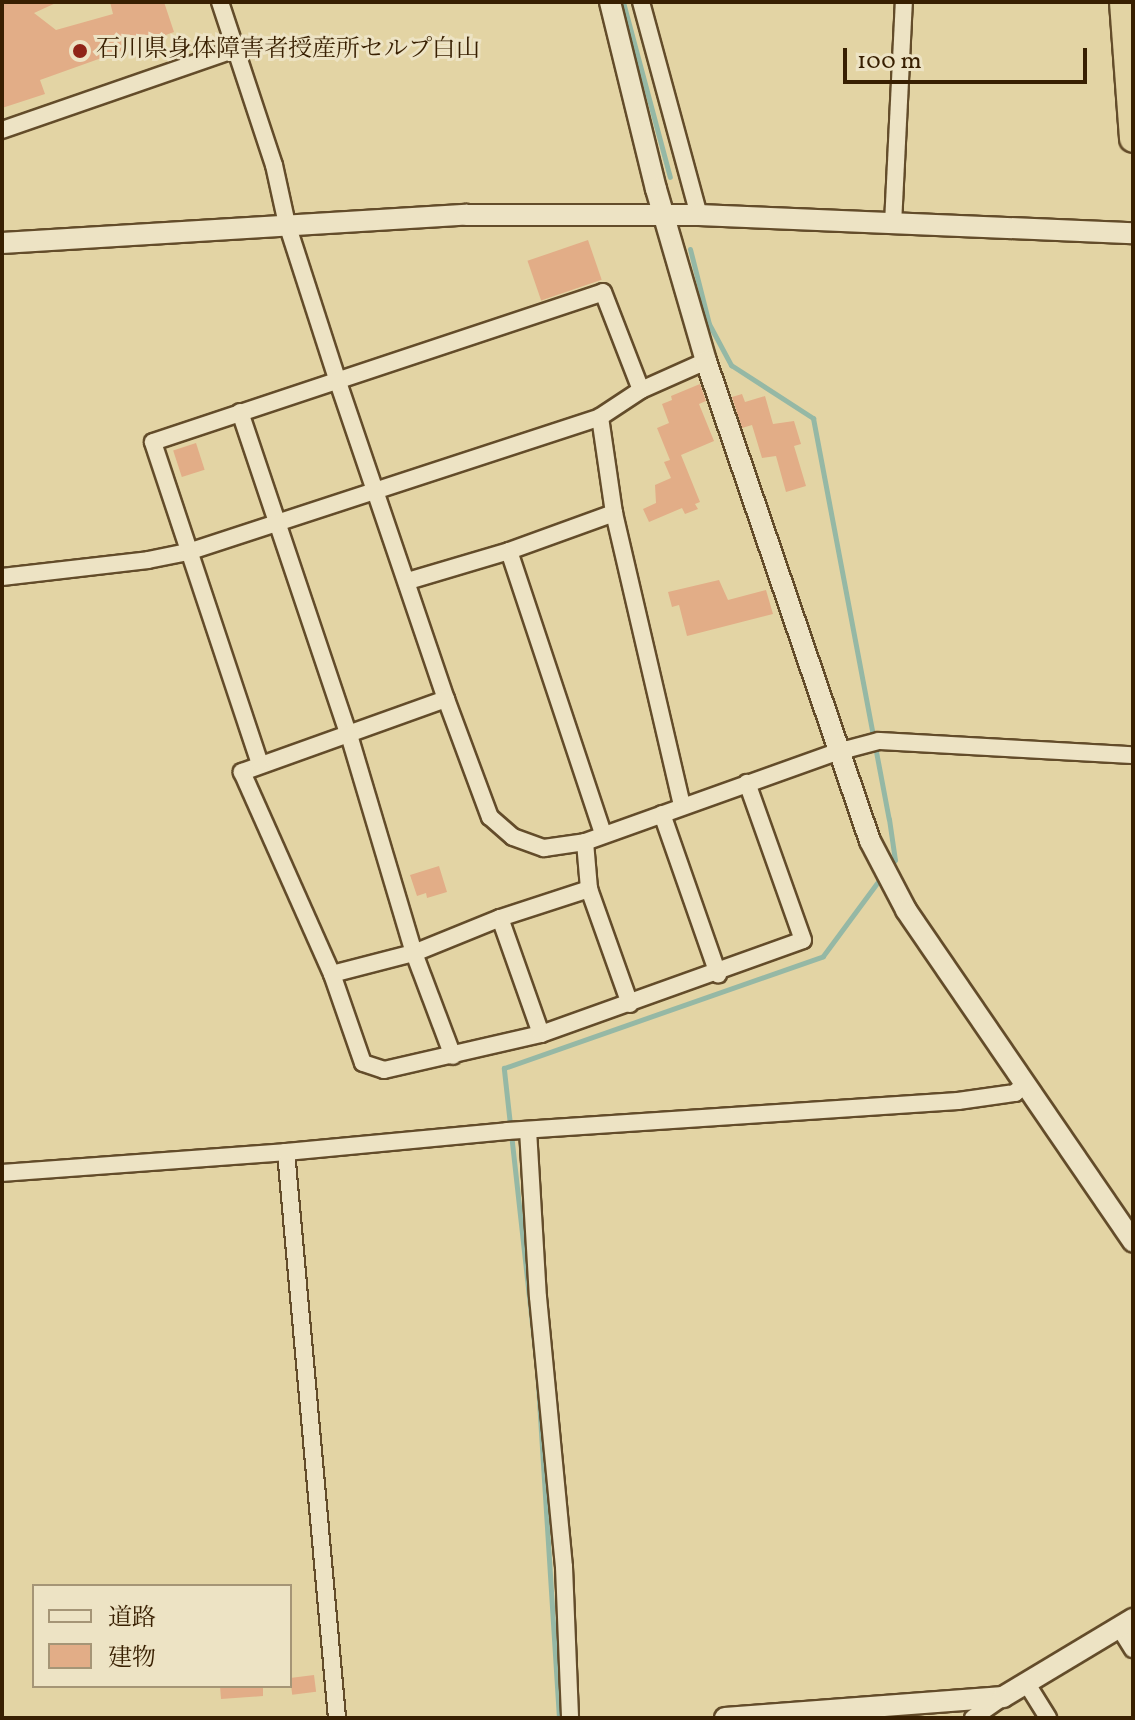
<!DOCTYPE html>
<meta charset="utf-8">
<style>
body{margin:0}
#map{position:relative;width:1135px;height:1720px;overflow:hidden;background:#e3d4a4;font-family:Vollkorn,"Noto Serif JP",serif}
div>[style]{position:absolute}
.stream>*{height:5px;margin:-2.5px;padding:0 2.5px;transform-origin:2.5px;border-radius:2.5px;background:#95b8a5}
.building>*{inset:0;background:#e2ad87;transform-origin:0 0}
.roads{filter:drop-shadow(2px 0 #634c2a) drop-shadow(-2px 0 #634c2a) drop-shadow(0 2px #634c2a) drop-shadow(0 -2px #634c2a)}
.minor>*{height:16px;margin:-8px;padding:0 8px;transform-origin:8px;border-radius:8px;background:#ede3c4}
.tertiary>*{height:20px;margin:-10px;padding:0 10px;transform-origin:10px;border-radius:10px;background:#ede3c4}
.trunk>*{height:26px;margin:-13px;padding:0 13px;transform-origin:13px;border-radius:13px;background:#e3d4a4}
.dots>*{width:22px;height:22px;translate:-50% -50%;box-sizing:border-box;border:4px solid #ede3c4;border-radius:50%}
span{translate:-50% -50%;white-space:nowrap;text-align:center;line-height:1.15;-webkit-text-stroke:6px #ede3c4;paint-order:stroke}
.poi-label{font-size:24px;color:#381f01}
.left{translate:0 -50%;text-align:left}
.frame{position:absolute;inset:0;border:4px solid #381f01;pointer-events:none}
.legend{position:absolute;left:32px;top:1584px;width:260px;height:104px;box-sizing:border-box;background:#ede3c4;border:2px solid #a59576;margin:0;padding:10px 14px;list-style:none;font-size:24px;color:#381f01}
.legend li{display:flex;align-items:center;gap:16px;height:40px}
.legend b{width:40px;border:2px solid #a59576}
.scale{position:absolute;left:843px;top:48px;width:244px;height:36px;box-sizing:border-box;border:4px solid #381f01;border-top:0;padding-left:10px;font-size:24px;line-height:28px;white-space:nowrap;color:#381f01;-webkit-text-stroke:6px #ede3c4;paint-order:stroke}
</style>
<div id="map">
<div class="stream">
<div style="left:623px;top:2px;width:181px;rotate:75deg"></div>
<div style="left:690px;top:249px;width:77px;rotate:75.8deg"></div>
<div style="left:709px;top:324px;width:47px;rotate:61.8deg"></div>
<div style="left:731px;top:365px;width:98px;rotate:32.9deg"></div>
<div style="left:813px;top:418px;width:408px;rotate:79.3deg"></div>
<div style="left:889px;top:819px;width:41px;rotate:81.7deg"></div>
<div style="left:895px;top:860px;width:6px;rotate:129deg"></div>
<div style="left:559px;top:1718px;width:350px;rotate:-93.6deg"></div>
<div style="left:537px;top:1369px;width:303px;rotate:-96.3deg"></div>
<div style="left:504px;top:1068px;width:338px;rotate:-19.3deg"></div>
<div style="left:823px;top:956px;width:96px;rotate:-53.5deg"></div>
</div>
<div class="building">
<div style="clip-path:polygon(2px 2px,58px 2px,34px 13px,56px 30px,113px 14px,110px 2px,164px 2px,174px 32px,40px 80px,45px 94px,2px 108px)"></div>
<div style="left:588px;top:240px;width:42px;height:64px;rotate:71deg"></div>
<div style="clip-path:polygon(700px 384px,706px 401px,699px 404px,714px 441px,681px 455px,700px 502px,695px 504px,698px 509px,685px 514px,682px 508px,649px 522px,643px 509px,656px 503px,655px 485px,671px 478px,664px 462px,670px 460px,657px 428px,669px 423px,662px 404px,672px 400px,671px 396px)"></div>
<div style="clip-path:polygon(742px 394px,745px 402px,765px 396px,773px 424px,794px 421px,801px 444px,794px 446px,806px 486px,786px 492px,776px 456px,762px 458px,752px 425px,742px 428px,732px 397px)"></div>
<div style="left:196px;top:443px;width:28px;height:24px;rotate:72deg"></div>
<div style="clip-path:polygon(719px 580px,728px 600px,766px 590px,773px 614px,687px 636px,679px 605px,672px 607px,668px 592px)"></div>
<div style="clip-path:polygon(439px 866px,447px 892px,427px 898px,426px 893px,417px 896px,410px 875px)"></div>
<div style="left:314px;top:1675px;width:17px;height:24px;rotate:83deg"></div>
<div style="clip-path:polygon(220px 1686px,263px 1686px,263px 1696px,221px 1699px)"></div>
</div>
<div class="roads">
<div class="minor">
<div style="left:220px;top:2px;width:172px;rotate:71.7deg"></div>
<div style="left:274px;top:165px;width:60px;rotate:77.6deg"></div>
<div style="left:287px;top:224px;width:166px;rotate:72.1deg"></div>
<div style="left:338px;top:382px;width:335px;rotate:71.2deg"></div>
<div style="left:446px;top:699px;width:126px;rotate:69.6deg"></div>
<div style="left:490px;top:817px;width:30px;rotate:41deg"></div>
<div style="left:513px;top:837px;width:33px;rotate:20deg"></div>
<div style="left:544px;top:848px;width:41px;rotate:-8.3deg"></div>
<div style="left:585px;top:842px;width:268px;rotate:-19.7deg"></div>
<div style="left:837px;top:752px;width:43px;rotate:-14.7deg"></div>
<div style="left:879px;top:741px;width:254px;rotate:3.2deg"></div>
<div style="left:641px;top:2px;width:221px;rotate:74.8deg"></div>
<div style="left:2px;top:130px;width:248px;rotate:-19.1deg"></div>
<div style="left:893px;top:224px;width:222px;rotate:-87.2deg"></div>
<div style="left:240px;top:412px;width:341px;rotate:71.4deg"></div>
<div style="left:349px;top:735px;width:227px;rotate:73.4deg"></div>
<div style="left:414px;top:953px;width:110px;rotate:69.3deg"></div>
<div style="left:600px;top:417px;width:97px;rotate:81.7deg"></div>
<div style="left:614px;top:513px;width:300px;rotate:76.9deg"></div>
<div style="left:509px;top:551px;width:297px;rotate:71.6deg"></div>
<div style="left:2px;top:577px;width:147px;rotate:-6.6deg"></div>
<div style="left:148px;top:560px;width:41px;rotate:-11.3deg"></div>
<div style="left:188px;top:552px;width:434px;rotate:-18.1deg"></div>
<div style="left:600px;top:417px;width:49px;rotate:-33.4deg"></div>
<div style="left:641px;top:390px;width:71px;rotate:-24deg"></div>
<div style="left:408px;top:581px;width:105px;rotate:-16.5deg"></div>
<div style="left:509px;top:551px;width:112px;rotate:-19.9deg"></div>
<div style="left:446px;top:699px;width:217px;rotate:160.3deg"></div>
<div style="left:242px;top:772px;width:221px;rotate:66deg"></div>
<div style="left:332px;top:974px;width:94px;rotate:70.8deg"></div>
<div style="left:363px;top:1063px;width:22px;rotate:18deg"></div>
<div style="left:384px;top:1070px;width:161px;rotate:-12.9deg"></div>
<div style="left:541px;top:1034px;width:278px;rotate:-19.7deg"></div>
<div style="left:803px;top:940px;width:167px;rotate:-109.6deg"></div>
<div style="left:260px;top:764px;width:339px;rotate:-108.4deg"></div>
<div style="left:153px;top:442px;width:474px;rotate:-18.4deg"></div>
<div style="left:603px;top:292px;width:105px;rotate:68.8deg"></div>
<div style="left:662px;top:814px;width:170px;rotate:70.7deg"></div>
<div style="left:585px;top:842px;width:47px;rotate:85.1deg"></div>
<div style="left:589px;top:889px;width:122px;rotate:70.4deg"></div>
<div style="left:500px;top:918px;width:123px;rotate:70.5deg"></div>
<div style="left:332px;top:974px;width:85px;rotate:-14.4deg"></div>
<div style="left:414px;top:953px;width:93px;rotate:-22.1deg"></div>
<div style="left:500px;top:918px;width:94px;rotate:-18deg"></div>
<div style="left:528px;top:1130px;width:167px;rotate:86.6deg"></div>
<div style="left:538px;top:1297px;width:271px;rotate:84.5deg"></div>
<div style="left:564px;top:1567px;width:151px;rotate:87.7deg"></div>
<div style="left:286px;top:1152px;width:568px;rotate:84.85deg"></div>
<div style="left:2px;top:1173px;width:285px;rotate:-4.2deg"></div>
<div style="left:286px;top:1152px;width:222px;rotate:-5.4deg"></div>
<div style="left:507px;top:1131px;width:452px;rotate:-3.8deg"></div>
<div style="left:958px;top:1101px;width:58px;rotate:-8deg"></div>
<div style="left:1015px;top:1093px;width:14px;rotate:-45deg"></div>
<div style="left:1119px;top:1627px;width:26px;rotate:58deg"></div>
<div style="left:1027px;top:1684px;width:40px;rotate:58deg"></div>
<div style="left:973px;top:1718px;width:35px;rotate:-35deg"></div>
</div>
<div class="tertiary">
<div style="left:610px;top:2px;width:193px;rotate:76.2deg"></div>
<div style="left:656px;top:189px;width:179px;rotate:73.8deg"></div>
<div style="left:706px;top:361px;width:507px;rotate:71.14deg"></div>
<div style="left:870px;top:841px;width:78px;rotate:62.4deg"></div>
<div style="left:906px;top:910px;width:402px;rotate:55.6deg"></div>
<div style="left:2px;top:243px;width:465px;rotate:-3.5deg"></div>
<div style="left:466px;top:215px;width:233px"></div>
<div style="left:699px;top:215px;width:434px;rotate:2.4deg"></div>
<div style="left:725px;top:1718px;width:279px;rotate:-4.3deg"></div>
<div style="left:1003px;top:1697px;width:152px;rotate:-31deg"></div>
</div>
<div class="trunk">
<div style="left:1123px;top:2px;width:137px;rotate:85.8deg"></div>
</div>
</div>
<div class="dots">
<div style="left:80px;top:51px;background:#8f2418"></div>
</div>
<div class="poi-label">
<span class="left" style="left:96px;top:51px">石川県身体障害者授産所セルプ白山</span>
</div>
<div class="frame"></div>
<ul class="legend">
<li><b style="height:10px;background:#ede3c4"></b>道路</li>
<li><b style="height:22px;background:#e2ad87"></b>建物</li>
</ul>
<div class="scale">100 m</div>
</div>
